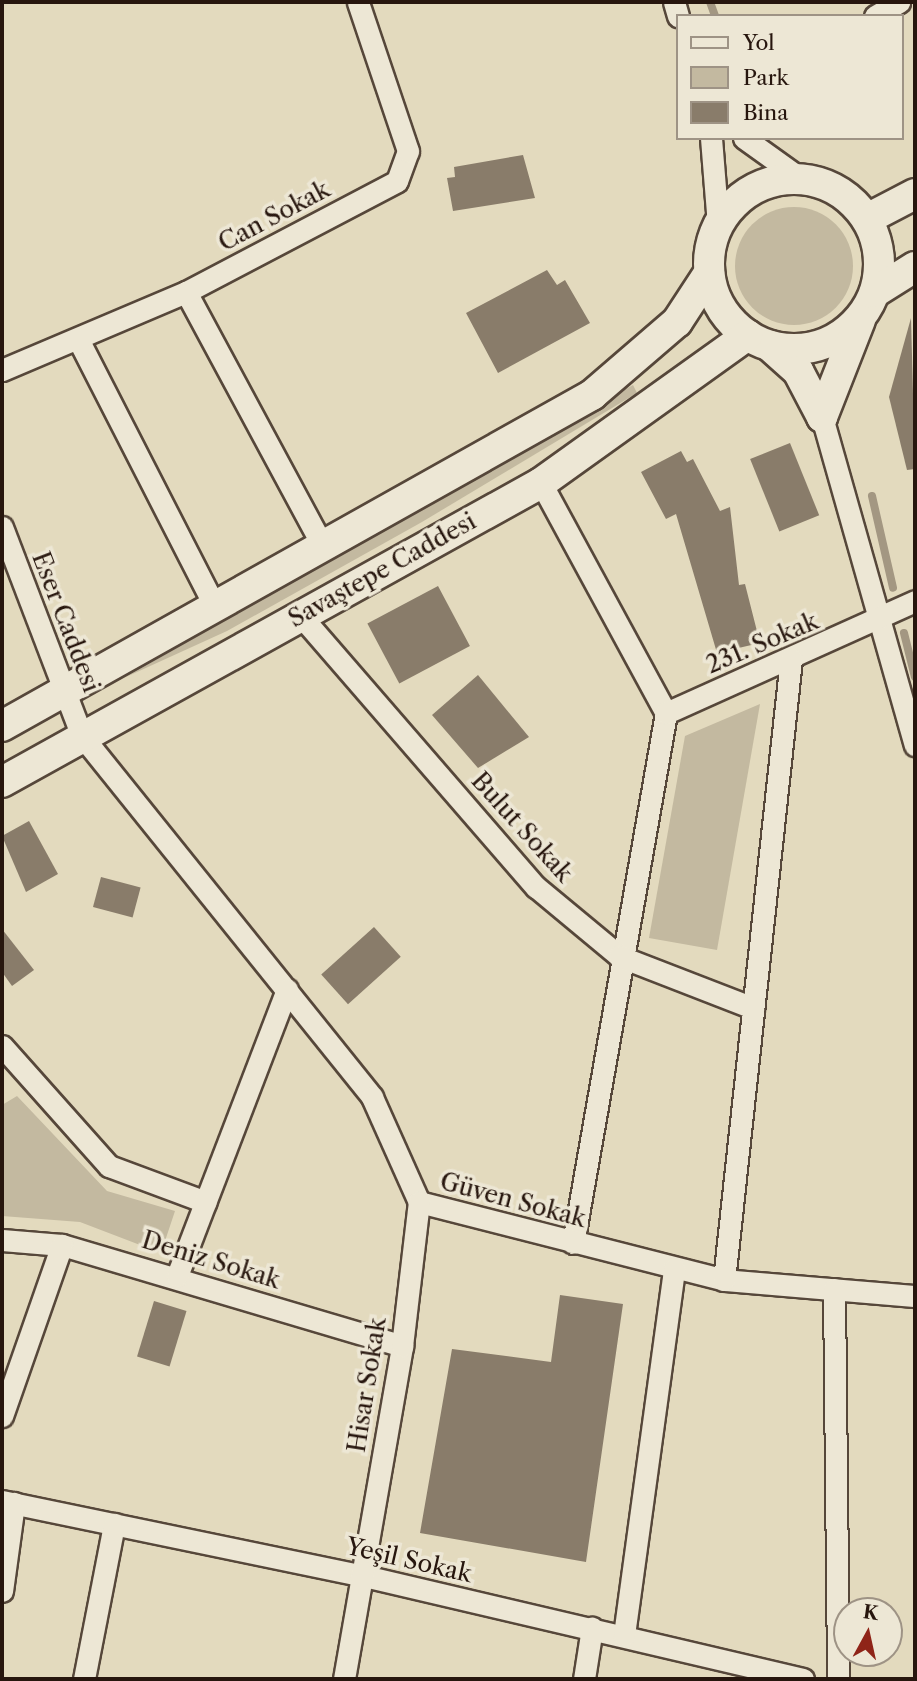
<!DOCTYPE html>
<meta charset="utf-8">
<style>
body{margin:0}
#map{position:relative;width:917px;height:1681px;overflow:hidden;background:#e3dabe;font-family:"Libre Caslon Text",serif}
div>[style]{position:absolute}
.green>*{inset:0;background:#c3b9a0}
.round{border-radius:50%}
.stream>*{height:8px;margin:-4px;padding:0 4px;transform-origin:4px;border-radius:4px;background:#a39782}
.building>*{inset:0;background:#897c6a;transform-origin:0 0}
.roads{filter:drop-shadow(2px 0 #56473a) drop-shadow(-2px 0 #56473a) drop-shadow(0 2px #56473a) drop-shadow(0 -2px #56473a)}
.street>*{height:21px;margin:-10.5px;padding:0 10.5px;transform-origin:10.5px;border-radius:10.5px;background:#ede7d5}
.secondary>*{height:30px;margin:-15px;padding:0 15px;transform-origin:15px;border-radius:15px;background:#ede7d5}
.secondary>.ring{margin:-15px;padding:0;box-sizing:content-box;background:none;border:30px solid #ede7d5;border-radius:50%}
span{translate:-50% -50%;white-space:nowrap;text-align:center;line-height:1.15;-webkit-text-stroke:7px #ede7d5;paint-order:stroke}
.street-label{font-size:24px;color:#27160e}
.frame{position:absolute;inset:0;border:4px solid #27160e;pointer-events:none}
.legend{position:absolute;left:676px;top:14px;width:228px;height:126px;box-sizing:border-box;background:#ede7d5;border:2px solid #9e9385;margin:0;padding:9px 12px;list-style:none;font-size:21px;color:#27160e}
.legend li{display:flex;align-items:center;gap:14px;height:35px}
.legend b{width:35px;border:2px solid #9e9385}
.north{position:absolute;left:833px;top:1597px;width:70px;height:70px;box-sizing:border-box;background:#ede7d5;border:2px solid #9e9385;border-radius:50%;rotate:8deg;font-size:19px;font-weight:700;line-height:28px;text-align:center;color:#27160e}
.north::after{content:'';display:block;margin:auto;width:24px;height:32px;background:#8f2418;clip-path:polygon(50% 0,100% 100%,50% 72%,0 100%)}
</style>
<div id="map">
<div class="green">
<div class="round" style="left:735px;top:207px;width:118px;height:118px"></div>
<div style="clip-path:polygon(633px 385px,637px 393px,422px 522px,227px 631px,126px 677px)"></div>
<div style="clip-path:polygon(760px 704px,717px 950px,649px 938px,685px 736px)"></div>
<div style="clip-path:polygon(17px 1096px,107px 1191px,175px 1211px,161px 1253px,80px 1222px,2px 1216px,2px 1105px)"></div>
</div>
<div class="stream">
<div style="left:710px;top:2px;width:15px;rotate:70deg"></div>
<div style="left:872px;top:496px;width:94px;rotate:77.1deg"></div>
<div style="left:904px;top:633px;width:45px;rotate:76deg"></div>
</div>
<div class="building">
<div style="clip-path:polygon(523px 155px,535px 198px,453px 211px,447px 178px,455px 177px,454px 167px)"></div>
<div style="clip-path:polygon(547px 270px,557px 285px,565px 280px,590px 323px,498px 373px,466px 313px)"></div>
<div style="clip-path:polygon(911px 318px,915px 469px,907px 470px,889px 397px)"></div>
<div style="left:790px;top:443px;width:78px;height:43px;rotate:68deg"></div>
<div style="clip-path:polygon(681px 451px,687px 462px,693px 459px,720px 511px,730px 507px,739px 585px,745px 584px,760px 643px,717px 653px,676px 514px,666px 519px,641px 472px)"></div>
<div style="left:438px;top:586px;width:68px;height:80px;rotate:62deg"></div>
<div style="clip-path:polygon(478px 675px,529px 737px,478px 768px,432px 715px)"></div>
<div style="clip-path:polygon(29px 821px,58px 874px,26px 892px,2px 836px)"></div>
<div style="left:101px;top:877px;width:41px;height:31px;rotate:15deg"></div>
<div style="left:374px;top:927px;width:40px;height:71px;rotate:48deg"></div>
<div style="clip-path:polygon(2px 929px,34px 970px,12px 986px,2px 972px)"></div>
<div style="clip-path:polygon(560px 1295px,623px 1304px,586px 1562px,420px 1533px,452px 1349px,551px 1362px)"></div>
<div style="left:154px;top:1301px;width:34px;height:58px;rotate:17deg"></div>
</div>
<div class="roads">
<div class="street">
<div style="left:674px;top:2px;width:15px;rotate:74deg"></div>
<div style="left:875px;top:16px;width:28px;rotate:-30deg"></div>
<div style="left:711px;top:138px;width:87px;rotate:85.4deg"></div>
<div style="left:744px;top:138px;width:70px;rotate:35.7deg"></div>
<div style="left:186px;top:292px;width:289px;rotate:61.7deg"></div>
<div style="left:80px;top:343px;width:297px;rotate:62.9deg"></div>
<div style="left:2px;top:370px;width:200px;rotate:-23deg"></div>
<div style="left:186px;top:292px;width:238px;rotate:-27.7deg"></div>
<div style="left:397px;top:181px;width:32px;rotate:-70deg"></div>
<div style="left:408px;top:151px;width:157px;rotate:-108.6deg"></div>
<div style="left:822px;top:417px;width:341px;rotate:74.2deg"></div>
<div style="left:541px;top:483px;width:262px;rotate:61.5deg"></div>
<div style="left:666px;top:713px;width:538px;rotate:99.95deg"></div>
<div style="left:2px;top:527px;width:224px;rotate:69.1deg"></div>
<div style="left:82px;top:736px;width:463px;rotate:51.2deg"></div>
<div style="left:372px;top:1097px;width:115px;rotate:65.9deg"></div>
<div style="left:419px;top:1202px;width:315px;rotate:14.3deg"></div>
<div style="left:724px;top:1280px;width:192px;rotate:4.8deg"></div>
<div style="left:301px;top:616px;width:359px;rotate:49.1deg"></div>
<div style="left:536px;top:887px;width:108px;rotate:39.7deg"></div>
<div style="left:619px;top:956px;width:144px;rotate:21.2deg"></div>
<div style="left:666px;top:713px;width:273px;rotate:-24.2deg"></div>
<div style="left:2px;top:1046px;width:161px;rotate:48.3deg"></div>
<div style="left:109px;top:1166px;width:103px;rotate:20.4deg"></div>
<div style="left:2px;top:1240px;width:60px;rotate:4.8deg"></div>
<div style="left:62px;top:1245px;width:355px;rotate:16.5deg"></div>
<div style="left:177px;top:1276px;width:307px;rotate:-69deg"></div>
<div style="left:724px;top:1280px;width:625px;rotate:-83.84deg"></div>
<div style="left:834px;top:1289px;width:390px;rotate:89.4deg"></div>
<div style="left:2px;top:1416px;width:181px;rotate:-70.7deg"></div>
<div style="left:2px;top:1501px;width:366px;rotate:11.7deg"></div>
<div style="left:360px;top:1575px;width:455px;rotate:13.2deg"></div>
<div style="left:2px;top:1591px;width:89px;rotate:-82.2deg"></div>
<div style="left:624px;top:1635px;width:370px;rotate:-82.2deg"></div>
<div style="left:84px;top:1679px;width:158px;rotate:-79deg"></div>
<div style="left:344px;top:1679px;width:338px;rotate:-80.1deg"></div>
<div style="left:402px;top:1346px;width:145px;rotate:-83.3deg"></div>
<div style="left:584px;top:1679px;width:52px;rotate:-81.1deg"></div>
</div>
<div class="secondary">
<div class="ring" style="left:709px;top:179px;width:140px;height:140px"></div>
<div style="left:867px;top:219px;width:54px;rotate:-27.5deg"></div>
<div style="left:875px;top:292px;width:47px;rotate:-32deg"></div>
<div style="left:770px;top:346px;width:38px;rotate:42deg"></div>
<div style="left:798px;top:371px;width:52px;rotate:62.4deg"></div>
<div style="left:822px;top:417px;width:104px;rotate:-68.6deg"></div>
<div style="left:2px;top:726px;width:677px;rotate:-29.29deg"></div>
<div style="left:592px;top:395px;width:112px;rotate:-40.7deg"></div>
<div style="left:677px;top:322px;width:59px;rotate:-56.9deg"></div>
<div style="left:2px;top:782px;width:616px;rotate:-29.02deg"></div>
<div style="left:541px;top:483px;width:254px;rotate:-35.6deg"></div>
</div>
</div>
<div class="street-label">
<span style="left:274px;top:216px;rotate:-28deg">Can Sokak</span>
<span style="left:382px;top:570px;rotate:-29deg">Savaştepe Caddesi</span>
<span style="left:66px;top:622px;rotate:69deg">Eser Caddesi</span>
<span style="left:762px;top:643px;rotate:-23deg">231. Sokak</span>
<span style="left:522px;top:827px;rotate:48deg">Bulut Sokak</span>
<span style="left:513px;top:1200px;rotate:15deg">Güven Sokak</span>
<span style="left:211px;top:1260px;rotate:17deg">Deniz Sokak</span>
<span style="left:367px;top:1385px;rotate:-81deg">Hisar Sokak</span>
<span style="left:409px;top:1560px;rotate:13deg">Yeşil Sokak</span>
</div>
<div class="frame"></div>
<ul class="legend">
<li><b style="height:9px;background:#ede7d5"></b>Yol</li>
<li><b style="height:19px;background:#c3b9a0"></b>Park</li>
<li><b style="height:19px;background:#897c6a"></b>Bina</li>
</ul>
<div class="north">K</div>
</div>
